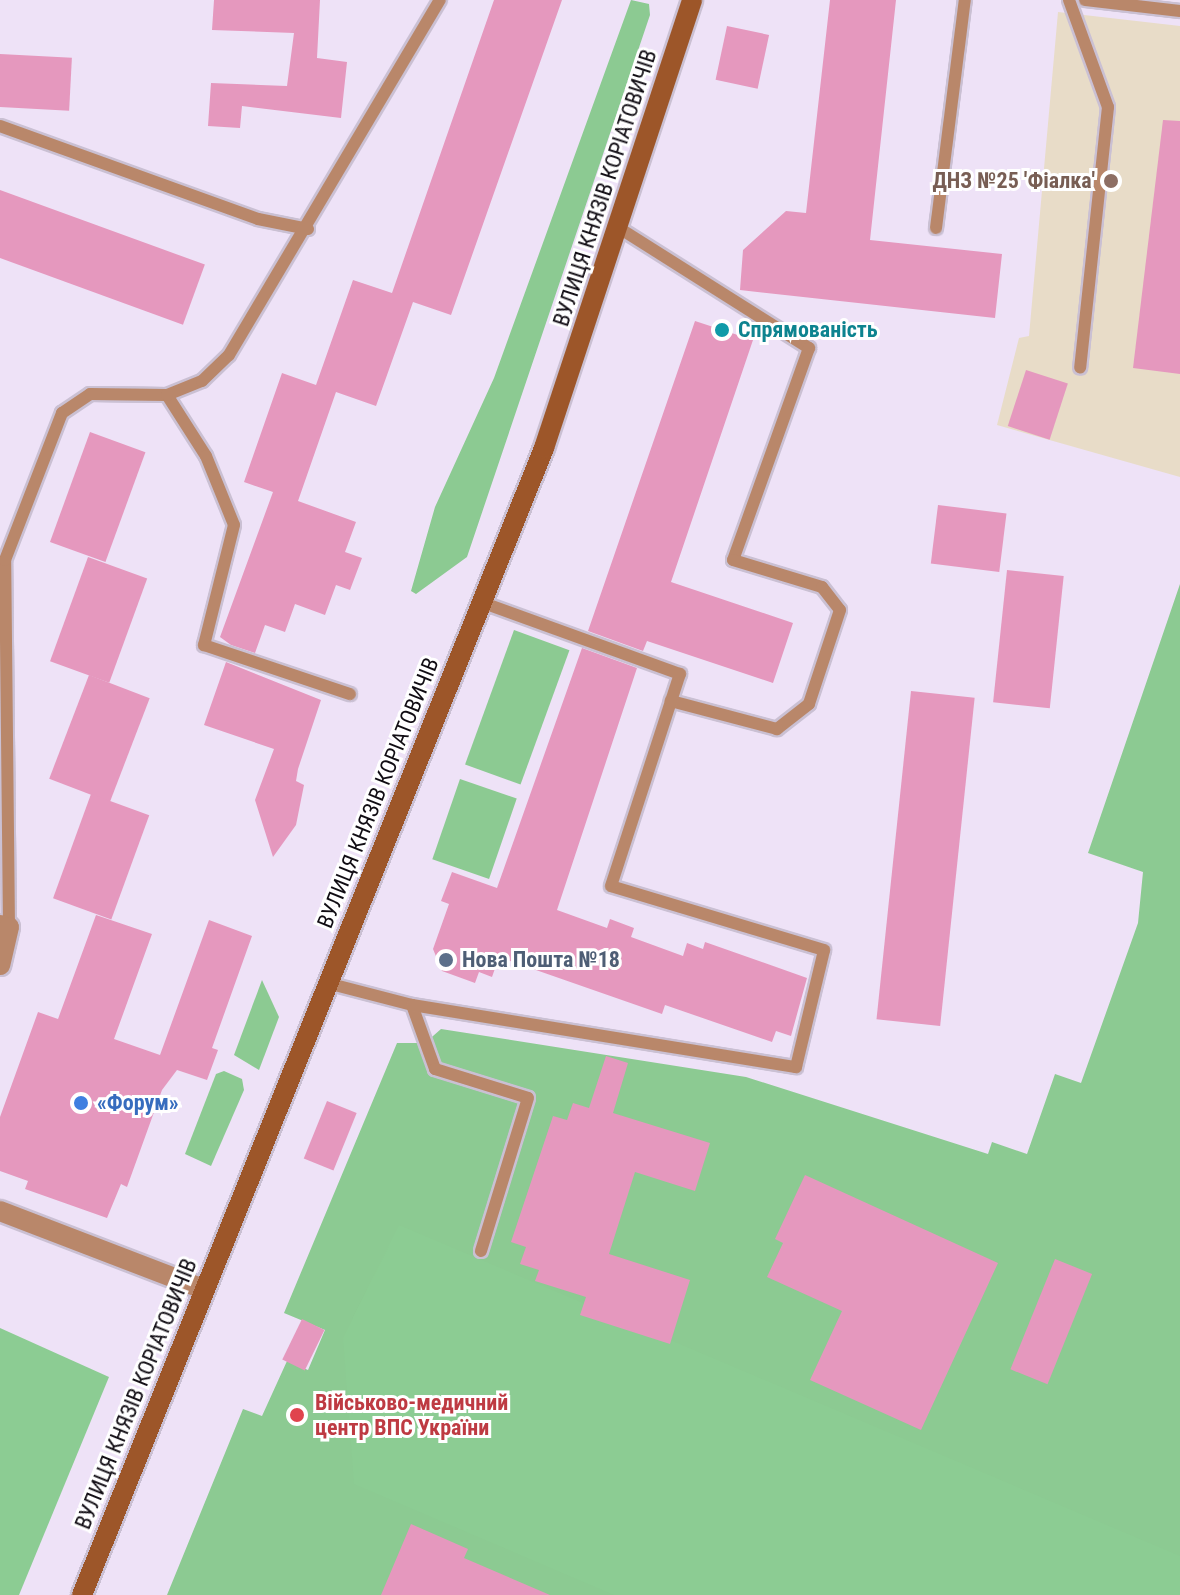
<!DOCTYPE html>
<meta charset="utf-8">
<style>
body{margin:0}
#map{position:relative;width:1180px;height:1595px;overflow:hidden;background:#eee2f7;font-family:"Roboto Condensed",sans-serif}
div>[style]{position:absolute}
.education>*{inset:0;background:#e8dcc8}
.green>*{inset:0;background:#8cca92;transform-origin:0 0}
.forest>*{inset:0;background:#8ccc93}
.building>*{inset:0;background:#e598be;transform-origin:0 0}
.roads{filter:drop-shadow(2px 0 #cac0d3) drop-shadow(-2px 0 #cac0d3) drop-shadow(0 2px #cac0d3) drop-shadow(0 -2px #cac0d3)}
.service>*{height:12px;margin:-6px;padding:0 6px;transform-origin:6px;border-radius:6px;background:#b9876a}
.minor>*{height:20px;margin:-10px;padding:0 10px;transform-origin:10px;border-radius:10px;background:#b9876a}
.secondary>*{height:20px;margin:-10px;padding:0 10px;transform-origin:10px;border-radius:10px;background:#9d5629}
.dots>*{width:22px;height:22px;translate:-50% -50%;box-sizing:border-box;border:4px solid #fff;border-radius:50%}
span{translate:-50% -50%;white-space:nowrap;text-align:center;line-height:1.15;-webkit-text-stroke:6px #fff;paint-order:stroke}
.education-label{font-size:22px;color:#785e54;font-weight:700}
.right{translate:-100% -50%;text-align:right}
.street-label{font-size:22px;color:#100c13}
.culture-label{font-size:22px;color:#0d838f;font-weight:700}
.left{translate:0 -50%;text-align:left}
.service-label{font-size:22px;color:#4e5e75;font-weight:700}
.shop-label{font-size:22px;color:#366cbe;font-weight:700}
.health-label{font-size:22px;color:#be3a42;font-weight:700}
</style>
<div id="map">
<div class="education">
<div style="clip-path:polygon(1058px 12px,1180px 26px,1180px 477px,997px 425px,1019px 338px,1029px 336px)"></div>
</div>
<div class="green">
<div style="clip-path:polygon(631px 0,649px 4px,650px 15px,467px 557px,416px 594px,411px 591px,435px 507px,494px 378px)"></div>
<div style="clip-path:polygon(1180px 584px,1180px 1595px,167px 1595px,243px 1409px,262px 1416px,287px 1361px,308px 1370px,325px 1330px,284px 1313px,397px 1043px,425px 1043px,441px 1029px,746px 1077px,988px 1154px,992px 1142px,1027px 1154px,1055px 1074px,1081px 1083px,1138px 923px,1143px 872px,1088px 853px)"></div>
<div style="left:514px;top:630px;width:59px;height:143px;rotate:20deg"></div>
<div style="left:460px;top:779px;width:60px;height:85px;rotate:19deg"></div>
<div style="clip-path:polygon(262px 980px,279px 1017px,259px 1070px,234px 1055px)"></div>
<div style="clip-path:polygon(224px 1071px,242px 1079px,244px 1090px,211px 1166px,185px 1154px,216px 1074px)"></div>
</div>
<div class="forest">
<div style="clip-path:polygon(399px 1225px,1180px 1556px,1180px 1595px,614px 1595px,354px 1484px,343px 1338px)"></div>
<div style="clip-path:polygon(0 1328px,109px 1377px,19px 1595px,0 1595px)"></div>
</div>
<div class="building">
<div style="clip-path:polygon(214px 0,320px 0,317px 58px,347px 62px,341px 118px,242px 106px,240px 128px,208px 126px,211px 83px,287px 86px,294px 33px,212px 30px)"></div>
<div style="clip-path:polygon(494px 0,562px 0,451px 315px,413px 302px,376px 406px,336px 392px,298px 501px,356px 522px,345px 552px,362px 558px,350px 590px,336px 585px,325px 615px,295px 604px,285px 632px,265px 625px,255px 653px,231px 645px,220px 637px,273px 492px,244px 482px,282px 373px,316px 385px,353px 280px,392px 293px)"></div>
<div style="clip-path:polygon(830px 0,896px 0,870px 240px,1002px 254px,995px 318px,740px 290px,743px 250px,786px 211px,806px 213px)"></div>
<div style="left:727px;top:26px;width:43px;height:55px;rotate:12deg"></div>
<div style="left:0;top:54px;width:72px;height:53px;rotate:3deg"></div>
<div style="clip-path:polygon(1163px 120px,1180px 121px,1180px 374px,1133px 368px)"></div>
<div style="left:0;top:190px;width:218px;height:64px;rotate:20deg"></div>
<div style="clip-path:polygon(695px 321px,753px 340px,671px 582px,793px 623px,773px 683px,647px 641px,643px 651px,588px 631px)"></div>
<div style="left:1026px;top:370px;width:44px;height:59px;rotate:18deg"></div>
<div style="left:90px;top:432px;width:59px;height:117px;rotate:20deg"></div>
<div style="left:938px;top:505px;width:69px;height:59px;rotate:7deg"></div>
<div style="left:88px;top:557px;width:63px;height:111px;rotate:20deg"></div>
<div style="left:1007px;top:570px;width:57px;height:133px;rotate:6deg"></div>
<div style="clip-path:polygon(582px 648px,637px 668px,557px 910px,607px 928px,610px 919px,634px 928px,631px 937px,683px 956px,687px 943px,703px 949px,705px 942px,807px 978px,791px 1036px,776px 1031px,772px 1042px,665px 1005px,662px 1014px,499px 957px,492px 977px,479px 972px,475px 983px,442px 971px,433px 949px,449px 904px,441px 901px,452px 872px,497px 888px)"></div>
<div style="clip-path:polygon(226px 662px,321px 700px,298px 769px,296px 781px,304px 785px,296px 825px,273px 857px,255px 800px,274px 749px,204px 725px)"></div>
<div style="left:89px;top:675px;width:65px;height:111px;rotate:21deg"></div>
<div style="left:911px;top:691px;width:64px;height:330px;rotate:6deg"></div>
<div style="left:91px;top:794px;width:62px;height:111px;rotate:20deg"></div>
<div style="clip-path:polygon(96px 915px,152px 934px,114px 1039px,160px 1055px,209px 920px,252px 936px,212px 1048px,218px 1050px,207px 1080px,177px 1070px,162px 1090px,127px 1187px,121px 1184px,107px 1218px,25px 1189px,28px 1181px,0 1171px,0 1117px,38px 1012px,58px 1019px)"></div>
<div style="clip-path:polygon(606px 1056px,628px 1063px,613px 1113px,710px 1143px,695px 1191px,635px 1172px,609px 1254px,690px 1280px,670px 1344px,580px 1315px,586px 1297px,535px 1281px,539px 1270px,520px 1264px,526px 1247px,511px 1242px,553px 1116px,567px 1120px,573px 1103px,589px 1108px)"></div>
<div style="left:327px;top:1101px;width:32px;height:62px;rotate:22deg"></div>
<div style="clip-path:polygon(805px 1175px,998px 1263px,921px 1430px,810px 1380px,842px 1311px,767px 1277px,783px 1243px,775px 1239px)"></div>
<div style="left:1055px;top:1259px;width:40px;height:119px;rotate:22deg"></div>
<div style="left:302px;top:1319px;width:25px;height:45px;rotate:26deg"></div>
<div style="clip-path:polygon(411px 1524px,468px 1549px,464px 1558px,550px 1595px,381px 1595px)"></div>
</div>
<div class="roads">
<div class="service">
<div style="left:1069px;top:0;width:114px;rotate:70deg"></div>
<div style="left:1108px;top:107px;width:262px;rotate:96.1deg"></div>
<div style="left:1085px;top:0;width:96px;rotate:6.6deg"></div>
<div style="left:0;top:126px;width:274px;rotate:19.8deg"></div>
<div style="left:258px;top:219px;width:51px;rotate:11.3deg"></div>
<div style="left:619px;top:228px;width:225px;rotate:32.3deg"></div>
<div style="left:809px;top:348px;width:225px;rotate:109.7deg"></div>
<div style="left:733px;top:560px;width:93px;rotate:16.9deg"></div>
<div style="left:822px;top:587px;width:29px;rotate:52deg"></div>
<div style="left:840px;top:610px;width:99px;rotate:108.3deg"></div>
<div style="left:809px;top:704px;width:41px;rotate:142deg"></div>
<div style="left:777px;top:729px;width:110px;rotate:-165.2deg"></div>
<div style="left:936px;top:228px;width:230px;rotate:-82.8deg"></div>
<div style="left:167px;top:395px;width:72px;rotate:57.4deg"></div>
<div style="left:206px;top:456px;width:74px;rotate:67.9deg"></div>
<div style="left:234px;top:525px;width:124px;rotate:104deg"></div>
<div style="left:204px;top:645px;width:154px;rotate:18.6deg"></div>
<div style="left:9px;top:927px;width:367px;rotate:-90.6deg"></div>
<div style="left:5px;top:560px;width:158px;rotate:-68.8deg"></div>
<div style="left:62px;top:413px;width:34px;rotate:-34deg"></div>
<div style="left:90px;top:394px;width:77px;rotate:0.7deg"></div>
<div style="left:167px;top:395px;width:38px;rotate:-22deg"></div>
<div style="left:202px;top:381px;width:37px;rotate:-44deg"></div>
<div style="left:229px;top:355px;width:413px;rotate:-59.3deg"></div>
<div style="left:327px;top:983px;width:88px;rotate:14.5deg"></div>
<div style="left:412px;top:1005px;width:68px;rotate:70.2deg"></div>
<div style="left:435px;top:1069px;width:97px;rotate:17.3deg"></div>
<div style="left:528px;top:1098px;width:160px;rotate:107.1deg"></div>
<div style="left:412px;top:1005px;width:389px;rotate:9.2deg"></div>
<div style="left:796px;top:1067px;width:120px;rotate:-76.5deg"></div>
<div style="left:824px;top:950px;width:222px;rotate:-163.3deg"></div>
<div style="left:611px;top:886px;width:223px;rotate:-72deg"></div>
<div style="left:680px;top:674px;width:212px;rotate:-160.1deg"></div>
</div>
<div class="minor">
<div style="left:0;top:925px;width:9px;rotate:13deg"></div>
<div style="left:9px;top:927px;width:39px;rotate:103deg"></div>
<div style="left:0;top:1211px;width:217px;rotate:21deg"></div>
</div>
<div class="secondary">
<div style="left:82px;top:1595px;width:1237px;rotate:-68.06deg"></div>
<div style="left:544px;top:448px;width:472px;rotate:-71.7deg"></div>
</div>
</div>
<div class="dots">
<div style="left:1111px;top:181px;background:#8d6e63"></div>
<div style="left:722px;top:330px;background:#0f9aa8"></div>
<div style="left:446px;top:960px;background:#5c6f8a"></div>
<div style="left:81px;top:1103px;background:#3f7fe0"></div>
<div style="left:297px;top:1415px;background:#e0444e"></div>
</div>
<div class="education-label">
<span class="right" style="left:1095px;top:181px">ДНЗ №25 'Фіалка'</span>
</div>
<div class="street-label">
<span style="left:605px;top:188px;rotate:-72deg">ВУЛИЦЯ КНЯЗІВ КОРІАТОВИЧІВ</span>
<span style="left:378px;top:793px;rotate:-68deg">ВУЛИЦЯ КНЯЗІВ КОРІАТОВИЧІВ</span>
<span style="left:136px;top:1394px;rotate:-68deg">ВУЛИЦЯ КНЯЗІВ КОРІАТОВИЧІВ</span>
</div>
<div class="culture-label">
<span class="left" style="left:738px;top:330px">Спрямованість</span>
</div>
<div class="service-label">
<span class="left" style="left:462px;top:960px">Нова Пошта №18</span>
</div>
<div class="shop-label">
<span class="left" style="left:97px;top:1103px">«Форум»</span>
</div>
<div class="health-label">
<span class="left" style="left:315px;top:1415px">Військово-медичний<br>центр ВПС України</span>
</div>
</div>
